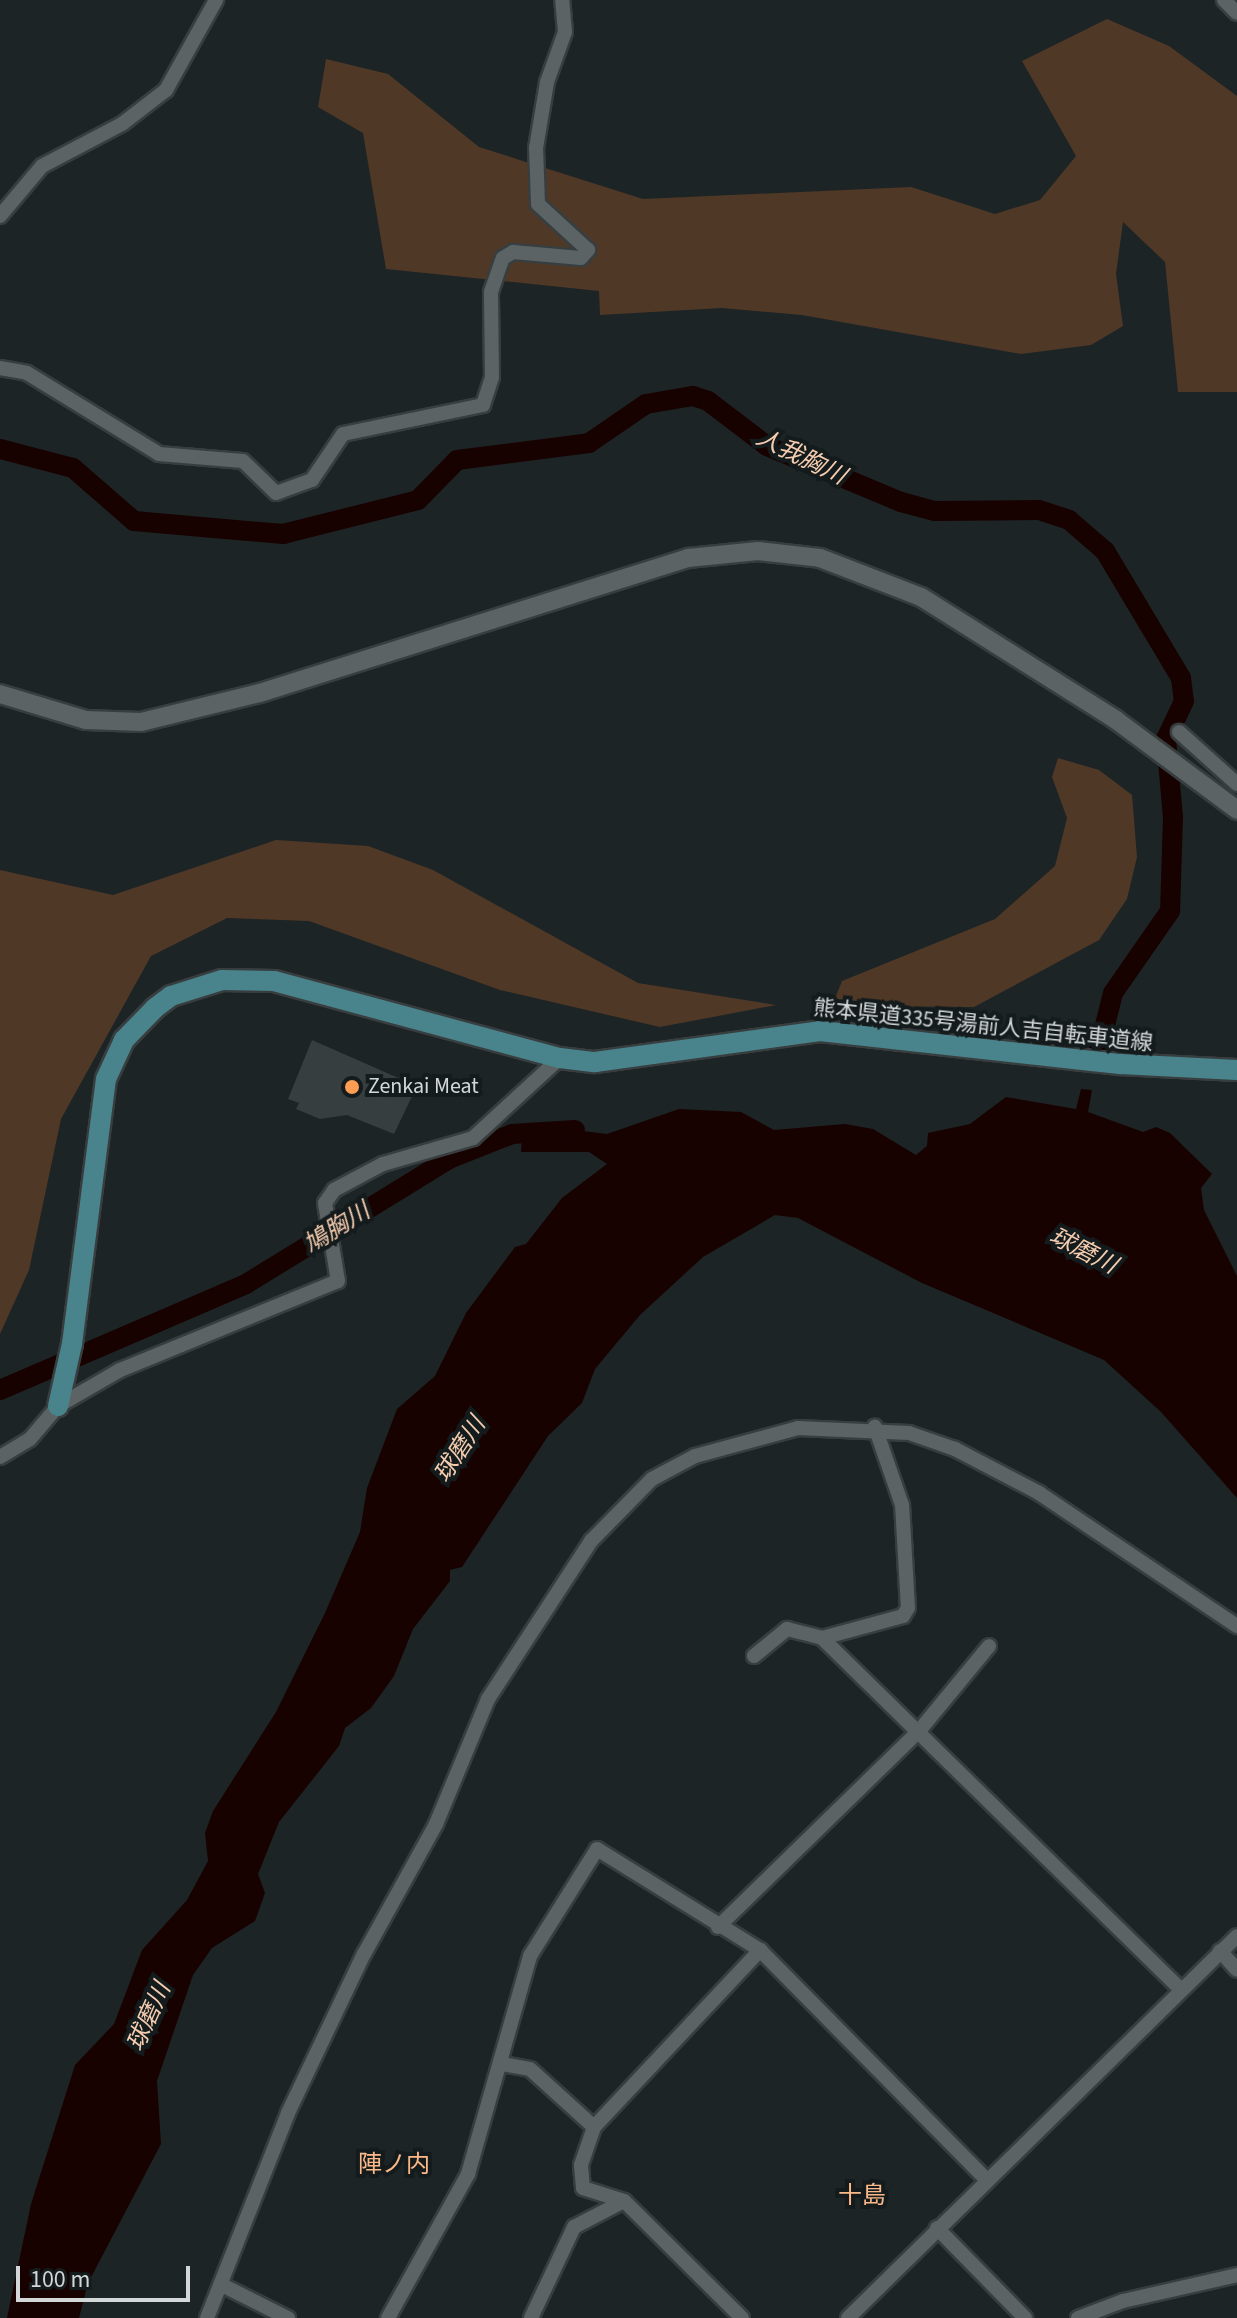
<!DOCTYPE html>
<meta charset="utf-8">
<style>
body{margin:0}
#map{position:relative;width:1237px;height:2318px;overflow:hidden;background:#1d2426;font-family:"Source Sans 3","Noto Sans JP",sans-serif}
div>[style]{position:absolute}
.green>*{inset:0;background:#503827}
.water>*{inset:0;background:#180200}
.stream>*{height:3px;margin:-1.5px;padding:0 1.5px;transform-origin:1.5px;border-radius:1.5px;background:#180200}
.river>*{height:20px;margin:-10px;padding:0 10px;transform-origin:10px;border-radius:10px;background:#180200}
.building>*{inset:0;background:#363e3f}
.roads{filter:drop-shadow(2px 0 #383e3f) drop-shadow(-2px 0 #383e3f) drop-shadow(0 2px #383e3f) drop-shadow(0 -2px #383e3f)}
.minor>*{height:14px;margin:-7px;padding:0 7px;transform-origin:7px;border-radius:7px;background:#5b6364}
.tertiary>*{height:18px;margin:-9px;padding:0 9px;transform-origin:9px;border-radius:9px;background:#5b6364}
.secondary>*{height:20px;margin:-10px;padding:0 10px;transform-origin:10px;border-radius:10px;background:#49848c}
.dots>*{width:22px;height:22px;translate:-50% -50%;box-sizing:border-box;border:4px solid #141b1c;border-radius:50%}
span{translate:-50% -50%;white-space:nowrap;text-align:center;line-height:1.15;-webkit-text-stroke:8px #141b1c;paint-order:stroke}
.street-label{font-size:22px;color:#d3d7d8}
.poi-label{font-size:22px;color:#d3d7d8}
.left{translate:0 -50%;text-align:left}
.water-label{font-size:24px;color:#f5ccaf;font-style:italic}
.neighbourhood-label{font-size:24px;color:#fbb888}
.scale{position:absolute;left:16px;top:2266px;width:174px;height:36px;box-sizing:border-box;border:4px solid #d3d7d8;border-top:0;padding-left:10px;font-size:24px;line-height:28px;white-space:nowrap;color:#d3d7d8;-webkit-text-stroke:6px #141b1c;paint-order:stroke}
</style>
<div id="map">
<div class="green">
<div style="clip-path:polygon(1107px 19px,1169px 46px,1237px 96px,1237px 392px,1178px 392px,1165px 262px,1123px 222px,1116px 274px,1123px 326px,1091px 345px,1021px 354px,802px 315px,722px 308px,600px 315px,599px 291px,386px 269px,363px 133px,318px 107px,326px 59px,388px 74px,479px 147px,643px 199px,911px 187px,995px 214px,1040px 200px,1076px 156px,1022px 61px)"></div>
<div style="clip-path:polygon(1058px 758px,1099px 770px,1132px 795px,1137px 857px,1127px 899px,1099px 940px,974px 1007px,832px 1006px,842px 981px,995px 919px,1055px 866px,1067px 818px,1052px 777px)"></div>
<div style="clip-path:polygon(276px 840px,368px 846px,433px 870px,638px 983px,776px 1005px,660px 1027px,500px 990px,309px 921px,227px 918px,151px 956px,61px 1119px,29px 1270px,0 1334px,0 870px,113px 895px)"></div>
</div>
<div class="water">
<div style="clip-path:polygon(1081px 1089px,1092px 1090px,1088px 1112px,1143px 1132px,1156px 1127px,1170px 1133px,1212px 1174px,1201px 1188px,1204px 1210px,1237px 1276px,1237px 1498px,1161px 1412px,1104px 1360px,922px 1283px,798px 1218px,775px 1215px,703px 1257px,640px 1315px,595px 1369px,582px 1403px,548px 1436px,462px 1567px,450px 1570px,450px 1581px,413px 1629px,394px 1676px,371px 1708px,345px 1728px,339px 1746px,279px 1822px,258px 1874px,265px 1893px,255px 1921px,212px 1948px,193px 1975px,157px 2081px,161px 2144px,88px 2283px,79px 2318px,7px 2318px,31px 2204px,75px 2065px,114px 2024px,142px 1950px,187px 1900px,208px 1861px,205px 1833px,213px 1811px,276px 1712px,325px 1613px,360px 1532px,367px 1488px,397px 1409px,435px 1376px,466px 1313px,515px 1247px,526px 1244px,562px 1198px,607px 1164px,589px 1152px,521px 1152px,523px 1124px,538px 1141px,551px 1140px,550px 1127px,607px 1134px,679px 1109px,741px 1112px,774px 1130px,845px 1124px,873px 1129px,916px 1155px,927px 1146px,928px 1133px,970px 1124px,1006px 1097px,1076px 1109px)"></div>
</div>
<div class="stream">
<div style="left:1169px;top:731px;width:8px;rotate:45deg"></div>
<div style="left:1180px;top:743px;width:56px;rotate:41.4deg"></div>
</div>
<div class="river">
<div style="left:0;top:449px;width:75px;rotate:14.6deg"></div>
<div style="left:73px;top:468px;width:81px;rotate:41deg"></div>
<div style="left:134px;top:521px;width:150px;rotate:5deg"></div>
<div style="left:283px;top:534px;width:139px;rotate:-14.1deg"></div>
<div style="left:418px;top:500px;width:56px;rotate:-45.7deg"></div>
<div style="left:457px;top:460px;width:133px;rotate:-7.3deg"></div>
<div style="left:589px;top:443px;width:69px;rotate:-34.4deg"></div>
<div style="left:646px;top:404px;width:48px;rotate:-9.7deg"></div>
<div style="left:693px;top:396px;width:16px;rotate:18deg"></div>
<div style="left:708px;top:401px;width:74px;rotate:37.3deg"></div>
<div style="left:767px;top:446px;width:145px;rotate:22.7deg"></div>
<div style="left:901px;top:502px;width:35px;rotate:15deg"></div>
<div style="left:935px;top:511px;width:104px;rotate:-0.6deg"></div>
<div style="left:1039px;top:510px;width:32px;rotate:18deg"></div>
<div style="left:1069px;top:520px;width:48px;rotate:40.7deg"></div>
<div style="left:1105px;top:551px;width:148px;rotate:59.1deg"></div>
<div style="left:1181px;top:678px;width:23px;rotate:83deg"></div>
<div style="left:1184px;top:701px;width:42px;rotate:115.3deg"></div>
<div style="left:1166px;top:739px;width:78px;rotate:84.9deg"></div>
<div style="left:1173px;top:817px;width:94px;rotate:91.8deg"></div>
<div style="left:1170px;top:911px;width:100px;rotate:124.8deg"></div>
<div style="left:1113px;top:993px;width:62px;rotate:104deg"></div>
<div style="left:0;top:1390px;width:268px;rotate:-23.3deg"></div>
<div style="left:246px;top:1284px;width:238px;rotate:-31.6deg"></div>
<div style="left:449px;top:1159px;width:68px;rotate:-21.6deg"></div>
<div style="left:512px;top:1134px;width:63px;rotate:-3.6deg"></div>
</div>
<div class="building">
<div style="clip-path:polygon(312px 1040px,412px 1084px,414px 1092px,394px 1134px,347px 1115px,320px 1119px,296px 1109px,299px 1103px,288px 1099px)"></div>
</div>
<div class="roads">
<div class="minor">
<div style="left:1224px;top:0;width:18px;rotate:45deg"></div>
<div style="left:0;top:216px;width:65px;rotate:-50deg"></div>
<div style="left:42px;top:166px;width:90px;rotate:-27.7deg"></div>
<div style="left:122px;top:124px;width:56px;rotate:-37.7deg"></div>
<div style="left:166px;top:90px;width:103px;rotate:-60.9deg"></div>
<div style="left:0;top:368px;width:27px;rotate:10deg"></div>
<div style="left:27px;top:373px;width:155px;rotate:31.5deg"></div>
<div style="left:159px;top:454px;width:84px;rotate:4.8deg"></div>
<div style="left:243px;top:461px;width:46px;rotate:44.1deg"></div>
<div style="left:276px;top:493px;width:38px;rotate:-20deg"></div>
<div style="left:312px;top:480px;width:55px;rotate:-56deg"></div>
<div style="left:343px;top:434px;width:143px;rotate:-11.7deg"></div>
<div style="left:483px;top:405px;width:29px;rotate:-72deg"></div>
<div style="left:492px;top:377px;width:85px;rotate:-90.7deg"></div>
<div style="left:491px;top:292px;width:36px;rotate:-71deg"></div>
<div style="left:503px;top:258px;width:12px;rotate:-31deg"></div>
<div style="left:513px;top:252px;width:68px;rotate:5deg"></div>
<div style="left:581px;top:258px;width:11px;rotate:-49deg"></div>
<div style="left:588px;top:250px;width:68px;rotate:-137.4deg"></div>
<div style="left:538px;top:204px;width:56px;rotate:-92deg"></div>
<div style="left:536px;top:148px;width:67px;rotate:-80.5deg"></div>
<div style="left:547px;top:82px;width:53px;rotate:-70.2deg"></div>
<div style="left:565px;top:32px;width:32px;rotate:-95deg"></div>
<div style="left:1179px;top:732px;width:78px;rotate:41.9deg"></div>
<div style="left:0;top:1457px;width:35px;rotate:-31deg"></div>
<div style="left:30px;top:1439px;width:43px;rotate:-49.7deg"></div>
<div style="left:58px;top:1406px;width:72px;rotate:-30.1deg"></div>
<div style="left:120px;top:1370px;width:235px;rotate:-22.2deg"></div>
<div style="left:338px;top:1281px;width:79px;rotate:-99.5deg"></div>
<div style="left:325px;top:1203px;width:16px;rotate:-55deg"></div>
<div style="left:334px;top:1190px;width:55px;rotate:-28deg"></div>
<div style="left:383px;top:1164px;width:94px;rotate:-16.1deg"></div>
<div style="left:473px;top:1138px;width:118px;rotate:-42.6deg"></div>
<div style="left:822px;top:1638px;width:84px;rotate:-15.2deg"></div>
<div style="left:903px;top:1616px;width:9px;rotate:-58deg"></div>
<div style="left:908px;top:1608px;width:103px;rotate:-93.3deg"></div>
<div style="left:902px;top:1505px;width:83px;rotate:-109.1deg"></div>
<div style="left:754px;top:1656px;width:43px;rotate:-39.3deg"></div>
<div style="left:787px;top:1629px;width:36px;rotate:14deg"></div>
<div style="left:822px;top:1638px;width:499px;rotate:44.4deg"></div>
<div style="left:718px;top:1927px;width:281px;rotate:-44.3deg"></div>
<div style="left:919px;top:1731px;width:110px;rotate:-50.5deg"></div>
<div style="left:1220px;top:1951px;width:25px;rotate:48deg"></div>
<div style="left:502px;top:2064px;width:28px;rotate:10deg"></div>
<div style="left:530px;top:2069px;width:86px;rotate:42.2deg"></div>
<div style="left:937px;top:2228px;width:126px;rotate:45.6deg"></div>
<div style="left:222px;top:2285px;width:74px;rotate:26.6deg"></div>
<div style="left:207px;top:2318px;width:220px;rotate:-68.4deg"></div>
<div style="left:288px;top:2113px;width:176px;rotate:-64.5deg"></div>
<div style="left:364px;top:1954px;width:149px;rotate:-61deg"></div>
<div style="left:436px;top:1824px;width:135px;rotate:-67.4deg"></div>
<div style="left:488px;top:1699px;width:189px;rotate:-56.9deg"></div>
<div style="left:591px;top:1541px;width:87px;rotate:-45.5deg"></div>
<div style="left:652px;top:1479px;width:49px;rotate:-28.1deg"></div>
<div style="left:695px;top:1456px;width:107px;rotate:-15.2deg"></div>
<div style="left:798px;top:1428px;width:111px;rotate:2.6deg"></div>
<div style="left:909px;top:1433px;width:49px;rotate:19.2deg"></div>
<div style="left:955px;top:1449px;width:95px;rotate:27.6deg"></div>
<div style="left:1039px;top:1493px;width:239px;rotate:33.9deg"></div>
<div style="left:388px;top:2318px;width:165px;rotate:-60.9deg"></div>
<div style="left:468px;top:2174px;width:227px;rotate:-74.1deg"></div>
<div style="left:530px;top:1956px;width:126px;rotate:-57.9deg"></div>
<div style="left:597px;top:1849px;width:192px;rotate:31.8deg"></div>
<div style="left:760px;top:1950px;width:322px;rotate:45.4deg"></div>
<div style="left:531px;top:2318px;width:101px;rotate:-64.7deg"></div>
<div style="left:574px;top:2227px;width:56px;rotate:-27.5deg"></div>
<div style="left:742px;top:2318px;width:166px;rotate:-135.2deg"></div>
<div style="left:624px;top:2201px;width:43px;rotate:-162.4deg"></div>
<div style="left:583px;top:2188px;width:23px;rotate:-95deg"></div>
<div style="left:581px;top:2165px;width:40px;rotate:-71.1deg"></div>
<div style="left:594px;top:2127px;width:243px;rotate:-46.8deg"></div>
<div style="left:848px;top:2318px;width:545px;rotate:-44.48deg"></div>
<div style="left:1078px;top:2318px;width:48px;rotate:-20.7deg"></div>
<div style="left:1123px;top:2301px;width:117px;rotate:-12.8deg"></div>
</div>
<div class="tertiary">
<div style="left:0;top:694px;width:90px;rotate:16.8deg"></div>
<div style="left:86px;top:720px;width:55px;rotate:2.1deg"></div>
<div style="left:141px;top:722px;width:122px;rotate:-13.7deg"></div>
<div style="left:260px;top:693px;width:449px;rotate:-17.5deg"></div>
<div style="left:688px;top:558px;width:70px;rotate:-5.7deg"></div>
<div style="left:758px;top:551px;width:62px;rotate:6.4deg"></div>
<div style="left:820px;top:558px;width:108px;rotate:21.1deg"></div>
<div style="left:921px;top:597px;width:231px;rotate:32.2deg"></div>
<div style="left:1116px;top:720px;width:151px;rotate:36.6deg"></div>
</div>
<div class="secondary">
<div style="left:58px;top:1406px;width:64px;rotate:-77.3deg"></div>
<div style="left:72px;top:1344px;width:267px;rotate:-82.7deg"></div>
<div style="left:106px;top:1079px;width:43px;rotate:-65.2deg"></div>
<div style="left:124px;top:1040px;width:45px;rotate:-45.9deg"></div>
<div style="left:155px;top:1008px;width:20px;rotate:-37deg"></div>
<div style="left:171px;top:996px;width:53px;rotate:-17.4deg"></div>
<div style="left:222px;top:980px;width:52px;rotate:1.1deg"></div>
<div style="left:274px;top:981px;width:296px;rotate:15.1deg"></div>
<div style="left:560px;top:1058px;width:35px;rotate:7deg"></div>
<div style="left:595px;top:1062px;width:227px;rotate:-7.8deg"></div>
<div style="left:820px;top:1031px;width:302px;rotate:6.3deg"></div>
<div style="left:1120px;top:1064px;width:117px;rotate:2.9deg"></div>
</div>
</div>
<div class="dots">
<div style="left:352px;top:1087px;background:#fc9d53"></div>
</div>
<div class="street-label">
<span style="left:983px;top:1026px;rotate:6deg">熊本県道335号湯前人吉自転車道線</span>
</div>
<div class="poi-label">
<span class="left" style="left:368px;top:1087px">Zenkai Meat</span>
</div>
<div class="water-label">
<span style="left:801px;top:457px;rotate:26deg">人我胸川</span>
<span style="left:337px;top:1228px;rotate:-32deg">鳩胸川</span>
<span style="left:1083px;top:1251px;rotate:27deg">球磨川</span>
<span style="left:460px;top:1450px;rotate:-57deg">球磨川</span>
<span style="left:149px;top:2017px;rotate:-66deg">球磨川</span>
</div>
<div class="neighbourhood-label">
<span style="left:394px;top:2165px">陣ノ内</span>
<span style="left:862px;top:2196px">十島</span>
</div>
<div class="scale">100 m</div>
</div>
